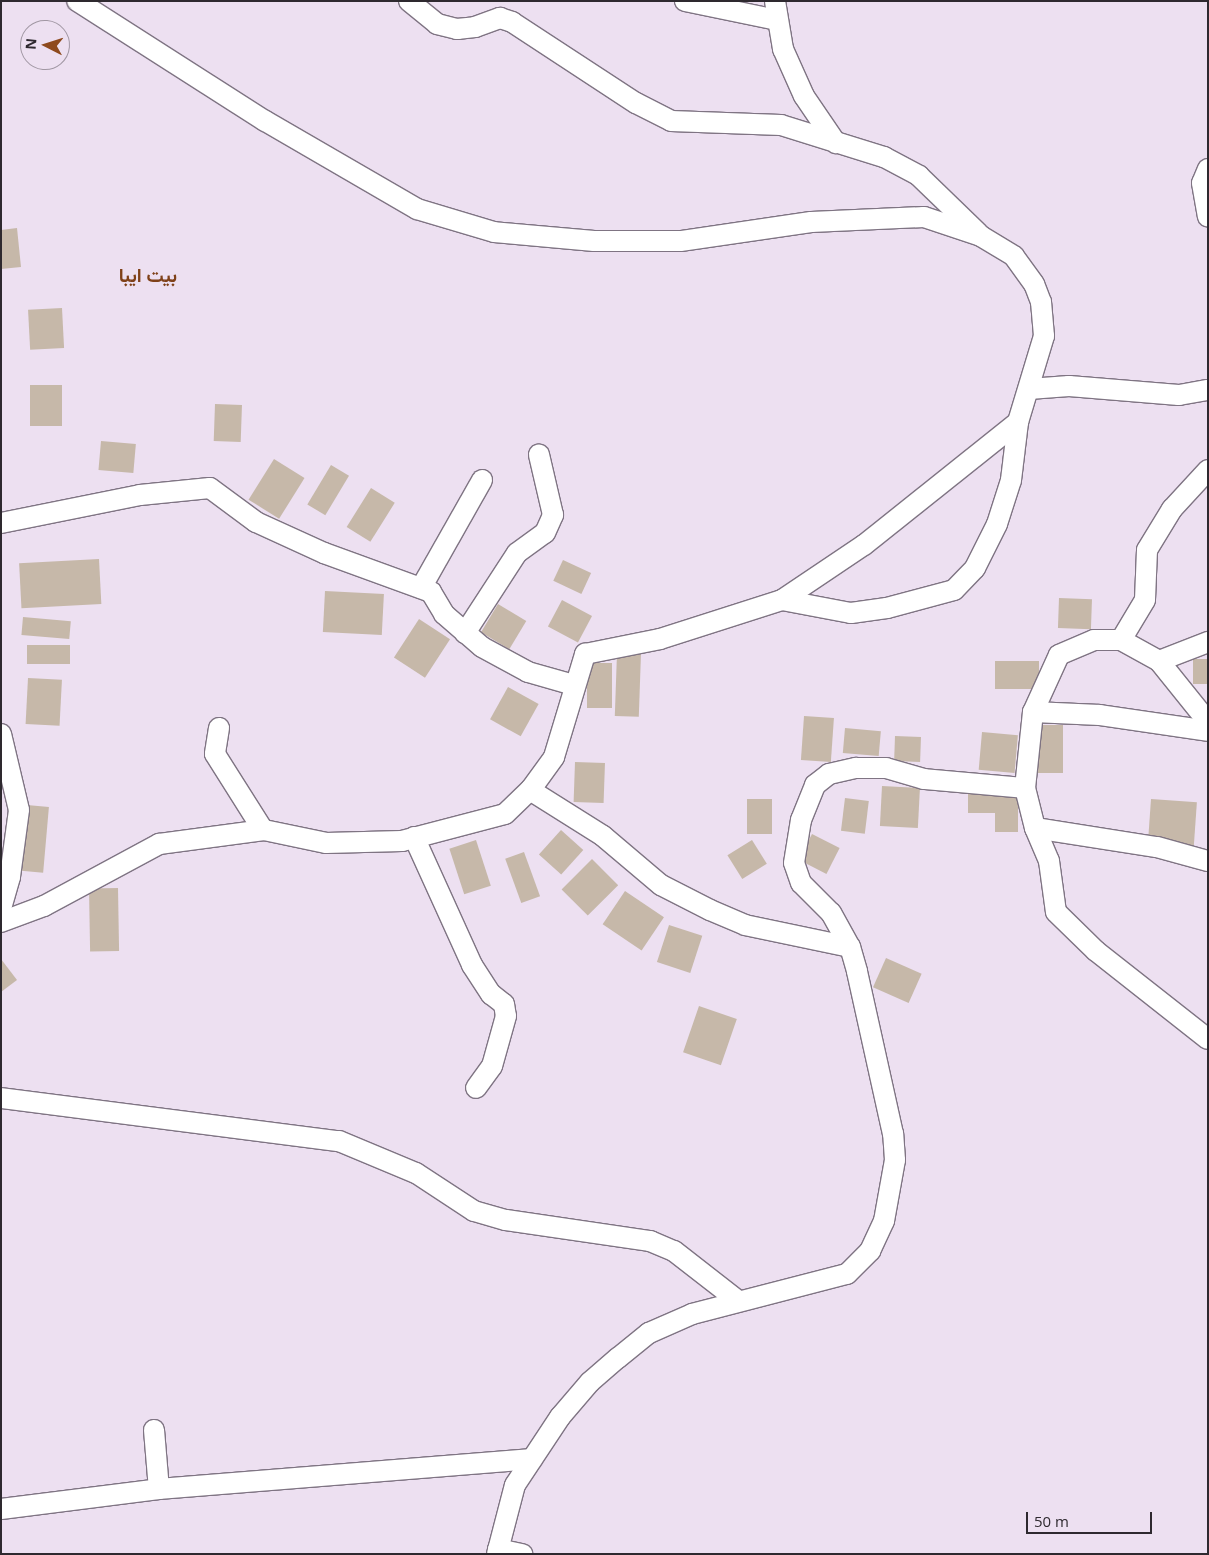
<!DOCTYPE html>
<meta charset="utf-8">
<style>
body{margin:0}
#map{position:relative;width:1209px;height:1555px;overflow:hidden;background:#ede0f1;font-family:"Open Sans",Vazirmatn,sans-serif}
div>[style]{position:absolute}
.building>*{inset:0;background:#c6b8a9;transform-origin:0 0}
.roads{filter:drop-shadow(1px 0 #7f7483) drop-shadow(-1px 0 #7f7483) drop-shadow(0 1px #7f7483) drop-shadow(0 -1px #7f7483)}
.minor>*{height:20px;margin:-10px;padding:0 10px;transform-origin:10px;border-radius:10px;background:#fff}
span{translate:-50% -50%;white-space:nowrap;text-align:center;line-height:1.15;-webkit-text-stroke:4px #ede0f1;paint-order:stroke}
.quarter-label{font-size:19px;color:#7f4119;font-weight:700}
.frame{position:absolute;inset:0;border:2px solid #2e292f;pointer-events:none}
.north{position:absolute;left:20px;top:20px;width:50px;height:50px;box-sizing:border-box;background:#ede0f1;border:1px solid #a197a3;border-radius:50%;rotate:275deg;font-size:14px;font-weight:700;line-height:20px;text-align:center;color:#2e292f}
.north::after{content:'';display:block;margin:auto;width:18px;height:22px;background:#8e4a1e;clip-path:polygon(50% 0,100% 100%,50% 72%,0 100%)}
.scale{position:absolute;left:1026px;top:1512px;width:126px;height:22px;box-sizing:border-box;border:2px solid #2e292f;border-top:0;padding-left:6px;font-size:15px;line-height:18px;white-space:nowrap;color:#2e292f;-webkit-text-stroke:4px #ede0f1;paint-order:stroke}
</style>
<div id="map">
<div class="building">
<div style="clip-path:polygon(17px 228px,21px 267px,1px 269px,1px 230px)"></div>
<div style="left:62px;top:308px;width:40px;height:34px;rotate:87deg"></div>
<div style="left:62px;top:385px;width:41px;height:32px;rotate:90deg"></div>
<div style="left:215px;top:404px;width:27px;height:37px;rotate:2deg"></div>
<div style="left:101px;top:441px;width:35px;height:29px;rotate:5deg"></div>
<div style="left:274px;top:459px;width:36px;height:48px;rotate:32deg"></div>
<div style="left:331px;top:465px;width:21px;height:46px;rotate:31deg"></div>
<div style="left:371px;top:488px;width:28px;height:46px;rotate:32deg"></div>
<div style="left:99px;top:559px;width:45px;height:80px;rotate:87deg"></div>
<div style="left:563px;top:560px;width:31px;height:23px;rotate:25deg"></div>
<div style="left:325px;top:591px;width:59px;height:41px;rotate:3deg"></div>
<div style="left:1059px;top:598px;width:33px;height:30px;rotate:2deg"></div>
<div style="left:562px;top:600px;width:34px;height:30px;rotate:28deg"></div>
<div style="left:498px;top:604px;width:33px;height:33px;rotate:31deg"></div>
<div style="left:23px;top:617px;width:48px;height:18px;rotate:5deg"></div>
<div style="left:419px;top:619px;width:37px;height:46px;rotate:33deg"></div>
<div style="left:70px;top:645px;width:19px;height:43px;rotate:90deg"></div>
<div style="left:617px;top:653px;width:24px;height:63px;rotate:2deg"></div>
<div style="left:1193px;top:659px;width:15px;height:25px"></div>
<div style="left:1039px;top:661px;width:28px;height:44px;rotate:90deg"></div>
<div style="left:587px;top:663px;width:25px;height:45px"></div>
<div style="left:28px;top:678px;width:34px;height:46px;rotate:3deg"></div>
<div style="left:508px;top:687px;width:35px;height:37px;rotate:29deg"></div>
<div style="left:804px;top:716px;width:30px;height:44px;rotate:4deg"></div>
<div style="left:1063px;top:725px;width:48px;height:29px;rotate:90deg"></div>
<div style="left:845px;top:728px;width:36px;height:25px;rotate:5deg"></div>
<div style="left:982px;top:732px;width:36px;height:38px;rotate:5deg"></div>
<div style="left:895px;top:736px;width:26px;height:25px;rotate:2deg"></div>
<div style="left:575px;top:762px;width:30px;height:40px;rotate:2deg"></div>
<div style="left:882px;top:786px;width:38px;height:40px;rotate:3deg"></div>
<div style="clip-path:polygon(968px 794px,1018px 794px,1018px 832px,995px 832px,995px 813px,968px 813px)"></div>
<div style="left:845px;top:798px;width:24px;height:33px;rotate:7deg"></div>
<div style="left:747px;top:799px;width:25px;height:35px"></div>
<div style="left:1151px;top:799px;width:46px;height:44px;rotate:4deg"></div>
<div style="left:27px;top:805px;width:22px;height:66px;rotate:5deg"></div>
<div style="left:561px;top:830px;width:30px;height:33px;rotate:42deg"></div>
<div style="left:812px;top:834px;width:31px;height:29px;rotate:27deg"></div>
<div style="left:476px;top:840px;width:48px;height:28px;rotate:72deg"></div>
<div style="left:752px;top:840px;width:28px;height:29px;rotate:58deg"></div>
<div style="left:524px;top:852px;width:47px;height:20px;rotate:70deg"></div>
<div style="left:592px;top:859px;width:37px;height:43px;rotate:45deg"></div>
<div style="left:118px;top:888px;width:63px;height:29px;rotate:89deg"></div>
<div style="left:625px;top:891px;width:47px;height:40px;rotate:34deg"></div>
<div style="left:669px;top:925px;width:35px;height:39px;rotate:18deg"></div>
<div style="left:886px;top:958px;width:39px;height:32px;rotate:24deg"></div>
<div style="clip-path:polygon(1px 959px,17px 980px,1px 992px)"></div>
<div style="left:699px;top:1006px;width:40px;height:49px;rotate:19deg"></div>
</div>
<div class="roads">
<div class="minor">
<div style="left:409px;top:1px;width:36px;rotate:39deg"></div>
<div style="left:437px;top:24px;width:21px;rotate:14deg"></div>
<div style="left:457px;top:29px;width:18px;rotate:-6deg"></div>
<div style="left:475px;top:27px;width:27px;rotate:-20deg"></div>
<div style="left:500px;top:18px;width:13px;rotate:18deg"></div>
<div style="left:512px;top:22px;width:148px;rotate:33.2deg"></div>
<div style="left:636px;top:103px;width:39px;rotate:27deg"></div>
<div style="left:671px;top:121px;width:110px;rotate:2.1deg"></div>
<div style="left:781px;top:125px;width:108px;rotate:17.3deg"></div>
<div style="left:884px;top:157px;width:40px;rotate:28deg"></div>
<div style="left:919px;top:176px;width:82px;rotate:44deg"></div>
<div style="left:685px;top:1px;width:94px;rotate:11.7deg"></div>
<div style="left:775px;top:1px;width:49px;rotate:80.5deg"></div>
<div style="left:783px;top:49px;width:51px;rotate:65.9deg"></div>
<div style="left:804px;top:96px;width:57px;rotate:55.8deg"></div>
<div style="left:1208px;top:169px;width:15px;rotate:113deg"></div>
<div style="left:1202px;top:183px;width:34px;rotate:80deg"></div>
<div style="left:1029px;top:389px;width:40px;rotate:-4.3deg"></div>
<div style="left:1069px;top:386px;width:110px;rotate:4.7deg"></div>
<div style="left:1179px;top:395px;width:29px;rotate:-10deg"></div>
<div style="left:1208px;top:470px;width:53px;rotate:132.7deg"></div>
<div style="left:1172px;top:509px;width:48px;rotate:121.4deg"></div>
<div style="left:1147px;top:550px;width:50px;rotate:92.3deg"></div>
<div style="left:1145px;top:600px;width:47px;rotate:121deg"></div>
<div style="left:1121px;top:640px;width:27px;rotate:180deg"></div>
<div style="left:1094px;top:640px;width:38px;rotate:157deg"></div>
<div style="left:1059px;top:655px;width:63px;rotate:114.5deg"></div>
<div style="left:1033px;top:712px;width:76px;rotate:96deg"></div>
<div style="left:1025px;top:788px;width:41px;rotate:76deg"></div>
<div style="left:1035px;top:828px;width:36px;rotate:67deg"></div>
<div style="left:1049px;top:861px;width:51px;rotate:82.2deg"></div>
<div style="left:1056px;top:912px;width:56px;rotate:44.3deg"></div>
<div style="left:1096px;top:951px;width:142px;rotate:38.2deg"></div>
<div style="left:1px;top:523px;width:142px;rotate:-11.4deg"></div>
<div style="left:140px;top:495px;width:70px;rotate:-5.7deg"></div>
<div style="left:210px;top:488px;width:57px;rotate:36.5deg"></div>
<div style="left:256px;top:522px;width:75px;rotate:24.5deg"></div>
<div style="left:324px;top:553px;width:114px;rotate:20deg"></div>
<div style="left:431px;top:592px;width:26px;rotate:59deg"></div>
<div style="left:444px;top:614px;width:50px;rotate:41deg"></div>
<div style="left:482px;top:647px;width:52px;rotate:28.5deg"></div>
<div style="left:528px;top:672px;width:48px;rotate:15.8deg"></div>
<div style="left:421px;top:588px;width:124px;rotate:-60.5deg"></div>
<div style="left:782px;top:600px;width:70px;rotate:10.7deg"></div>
<div style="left:851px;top:613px;width:36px;rotate:-8deg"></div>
<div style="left:887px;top:608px;width:69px;rotate:-15deg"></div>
<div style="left:954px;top:590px;width:30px;rotate:-46deg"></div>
<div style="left:975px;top:568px;width:49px;rotate:-63.4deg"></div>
<div style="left:997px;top:524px;width:46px;rotate:-72.3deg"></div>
<div style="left:1011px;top:480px;width:58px;rotate:-83.1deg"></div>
<div style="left:465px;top:633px;width:95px;rotate:-57deg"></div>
<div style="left:517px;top:553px;width:34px;rotate:-36deg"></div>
<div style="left:545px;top:533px;width:20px;rotate:-66deg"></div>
<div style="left:553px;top:515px;width:62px;rotate:-103.1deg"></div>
<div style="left:1121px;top:640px;width:43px;rotate:28.9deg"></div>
<div style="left:1159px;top:661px;width:78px;rotate:51.2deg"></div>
<div style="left:1159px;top:661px;width:53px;rotate:-21.2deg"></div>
<div style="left:1033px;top:712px;width:67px;rotate:2.6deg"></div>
<div style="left:1100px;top:715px;width:109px;rotate:8.4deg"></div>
<div style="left:219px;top:728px;width:26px;rotate:99deg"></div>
<div style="left:215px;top:754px;width:90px;rotate:57.7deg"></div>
<div style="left:1px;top:734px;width:78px;rotate:76.7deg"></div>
<div style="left:19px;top:810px;width:68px;rotate:97.7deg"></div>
<div style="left:10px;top:877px;width:33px;rotate:106deg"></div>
<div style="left:530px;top:790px;width:86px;rotate:32.2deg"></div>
<div style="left:603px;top:836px;width:76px;rotate:40.2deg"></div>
<div style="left:661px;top:885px;width:55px;rotate:27deg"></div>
<div style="left:710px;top:910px;width:38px;rotate:23deg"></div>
<div style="left:745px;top:925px;width:107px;rotate:11.8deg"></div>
<div style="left:1035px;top:828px;width:123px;rotate:8.9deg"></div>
<div style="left:1157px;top:847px;width:53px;rotate:15.4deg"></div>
<div style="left:414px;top:837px;width:141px;rotate:65.6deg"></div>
<div style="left:472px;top:965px;width:35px;rotate:57deg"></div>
<div style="left:491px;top:994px;width:16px;rotate:38deg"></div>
<div style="left:504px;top:1004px;width:12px;rotate:81deg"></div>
<div style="left:506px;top:1016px;width:52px;rotate:105.6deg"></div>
<div style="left:492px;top:1066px;width:27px;rotate:126deg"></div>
<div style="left:1px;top:922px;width:46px;rotate:-20.4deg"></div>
<div style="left:44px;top:906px;width:131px;rotate:-28.3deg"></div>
<div style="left:159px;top:844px;width:106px;rotate:-7.6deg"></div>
<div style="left:264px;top:830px;width:63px;rotate:11.8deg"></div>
<div style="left:326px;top:843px;width:76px;rotate:-1.5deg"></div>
<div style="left:402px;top:841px;width:106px;rotate:-14.7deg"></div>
<div style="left:505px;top:814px;width:36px;rotate:-44deg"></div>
<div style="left:531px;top:789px;width:39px;rotate:-54deg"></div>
<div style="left:554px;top:757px;width:108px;rotate:-73.2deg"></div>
<div style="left:585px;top:654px;width:76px;rotate:-11.3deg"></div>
<div style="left:660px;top:639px;width:128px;rotate:-17.7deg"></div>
<div style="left:782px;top:600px;width:99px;rotate:-33.9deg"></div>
<div style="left:864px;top:545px;width:197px;rotate:-38.6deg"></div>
<div style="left:1018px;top:422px;width:90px;rotate:-73.2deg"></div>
<div style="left:1044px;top:336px;width:34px;rotate:-95deg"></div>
<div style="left:1041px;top:302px;width:19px;rotate:-111deg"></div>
<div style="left:1034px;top:284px;width:34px;rotate:-126deg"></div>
<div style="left:1014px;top:256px;width:39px;rotate:-149deg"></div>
<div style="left:981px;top:236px;width:60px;rotate:-161.6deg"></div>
<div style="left:924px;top:217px;width:113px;rotate:177.5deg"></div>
<div style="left:811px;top:222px;width:132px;rotate:171.7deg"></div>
<div style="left:680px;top:241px;width:86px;rotate:180deg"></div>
<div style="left:594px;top:241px;width:100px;rotate:-174.9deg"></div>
<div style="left:494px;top:232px;width:80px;rotate:-163.4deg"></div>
<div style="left:417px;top:209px;width:176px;rotate:-149.9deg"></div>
<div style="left:265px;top:121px;width:223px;rotate:-147.4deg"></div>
<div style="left:1px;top:1098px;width:341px;rotate:7.3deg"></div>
<div style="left:339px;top:1141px;width:83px;rotate:22.6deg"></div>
<div style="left:416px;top:1173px;width:69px;rotate:33.2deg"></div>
<div style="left:474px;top:1211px;width:33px;rotate:16deg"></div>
<div style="left:506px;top:1220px;width:146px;rotate:8.3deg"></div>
<div style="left:650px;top:1241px;width:26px;rotate:23deg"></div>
<div style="left:674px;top:1251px;width:80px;rotate:37.9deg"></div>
<div style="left:154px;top:1430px;width:59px;rotate:85.2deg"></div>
<div style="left:1px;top:1509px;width:159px;rotate:-7.2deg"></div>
<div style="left:159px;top:1489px;width:374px;rotate:-4.6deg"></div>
<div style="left:498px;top:1549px;width:25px;rotate:12deg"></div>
<div style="left:497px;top:1554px;width:71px;rotate:-75.4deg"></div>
<div style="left:515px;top:1485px;width:82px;rotate:-56.5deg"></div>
<div style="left:560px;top:1417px;width:46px;rotate:-49.4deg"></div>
<div style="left:590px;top:1382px;width:37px;rotate:-41deg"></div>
<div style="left:618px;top:1358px;width:40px;rotate:-39deg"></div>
<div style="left:649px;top:1333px;width:47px;rotate:-23.8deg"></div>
<div style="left:692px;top:1314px;width:160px;rotate:-14.5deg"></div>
<div style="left:847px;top:1274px;width:33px;rotate:-45deg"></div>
<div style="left:870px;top:1251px;width:33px;rotate:-65deg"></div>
<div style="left:884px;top:1221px;width:62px;rotate:-79.8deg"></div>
<div style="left:895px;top:1160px;width:26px;rotate:-94deg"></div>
<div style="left:893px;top:1134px;width:167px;rotate:-102.5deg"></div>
<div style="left:857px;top:971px;width:25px;rotate:-106deg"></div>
<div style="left:850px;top:947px;width:39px;rotate:-119deg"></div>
<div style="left:831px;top:913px;width:42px;rotate:-135deg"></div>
<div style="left:801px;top:883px;width:21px;rotate:-109deg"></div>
<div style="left:794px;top:863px;width:44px;rotate:-80.8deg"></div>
<div style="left:801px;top:820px;width:38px;rotate:-68deg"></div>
<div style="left:815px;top:785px;width:18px;rotate:-38deg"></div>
<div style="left:829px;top:774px;width:28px;rotate:-13deg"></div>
<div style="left:856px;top:768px;width:30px"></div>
<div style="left:886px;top:768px;width:40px;rotate:16deg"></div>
<div style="left:924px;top:779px;width:101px;rotate:5.1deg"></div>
</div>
</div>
<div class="quarter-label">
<span style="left:148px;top:276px">بيت ايبا</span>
</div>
<div class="frame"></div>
<div class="north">N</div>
<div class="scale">50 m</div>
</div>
